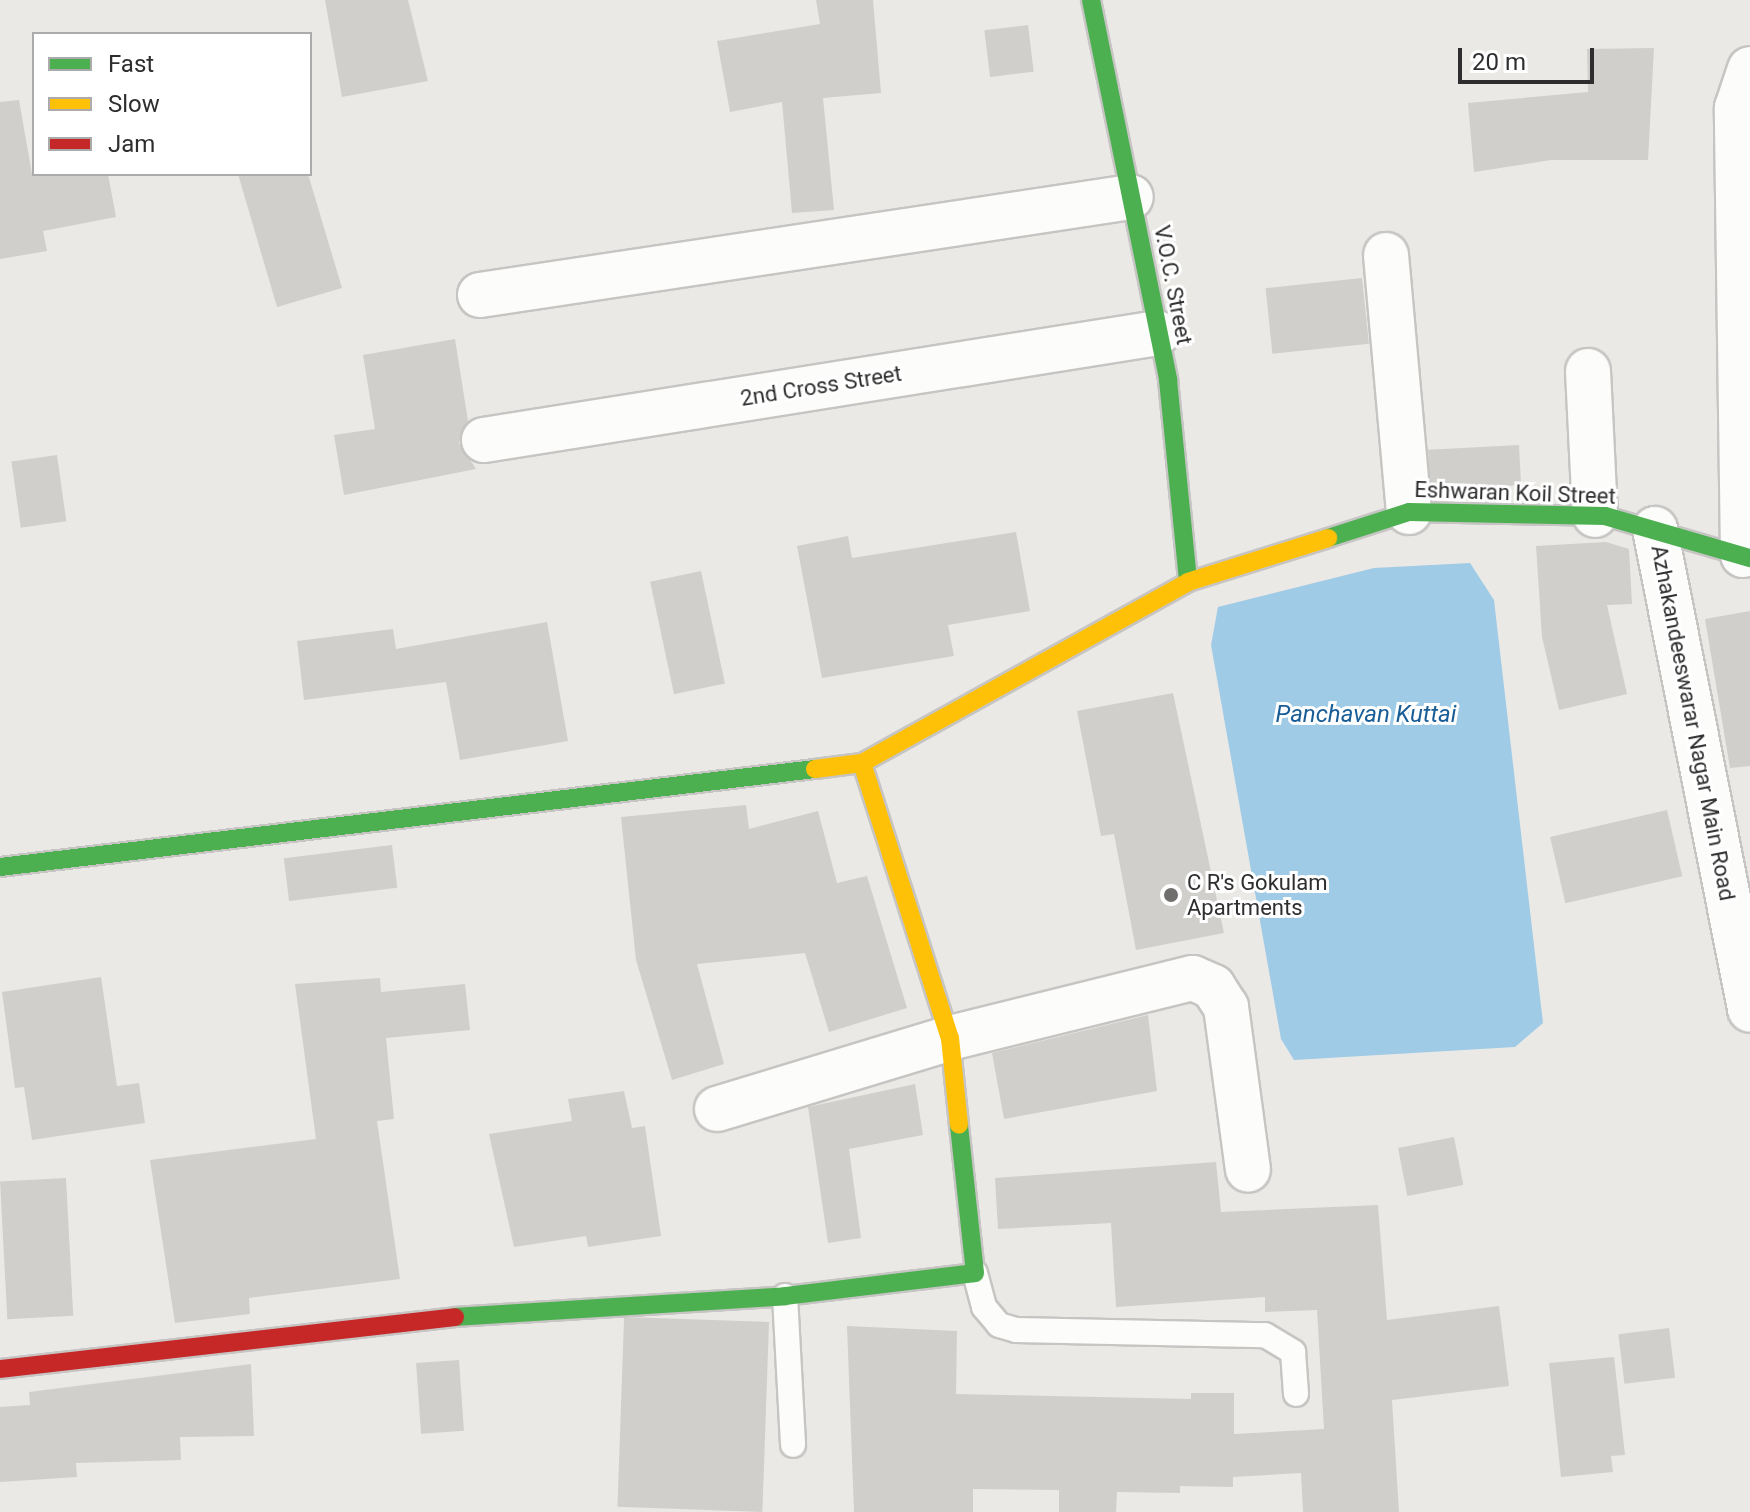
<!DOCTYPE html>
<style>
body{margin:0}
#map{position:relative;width:1750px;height:1512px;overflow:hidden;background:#ebe9e5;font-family:Roboto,sans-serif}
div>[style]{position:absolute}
.water>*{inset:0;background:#9fcbe6}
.building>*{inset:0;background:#d0cfcb;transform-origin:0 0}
.roads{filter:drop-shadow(2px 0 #c6c5c4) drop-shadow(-2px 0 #c6c5c4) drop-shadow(0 2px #c6c5c4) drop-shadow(0 -2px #c6c5c4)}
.lane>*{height:24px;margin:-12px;padding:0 12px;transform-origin:12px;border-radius:12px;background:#fcfcfb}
.street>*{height:44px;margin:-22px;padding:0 22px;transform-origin:22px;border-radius:22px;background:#fcfcfb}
.fast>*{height:18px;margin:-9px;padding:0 9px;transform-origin:9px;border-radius:9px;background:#4caf50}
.slow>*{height:18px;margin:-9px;padding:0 9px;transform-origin:9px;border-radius:9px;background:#ffc107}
.jam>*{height:18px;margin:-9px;padding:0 9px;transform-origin:9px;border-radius:9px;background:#c62828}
.dots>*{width:22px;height:22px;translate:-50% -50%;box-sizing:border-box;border:4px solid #fff;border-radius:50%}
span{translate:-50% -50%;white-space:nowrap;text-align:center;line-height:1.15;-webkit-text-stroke:6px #fff;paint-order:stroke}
.street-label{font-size:22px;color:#2e2e2e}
.poi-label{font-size:22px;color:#2e2e2e}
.left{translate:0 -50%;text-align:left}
.water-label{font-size:24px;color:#195d96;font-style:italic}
.legend{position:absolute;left:32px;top:32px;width:280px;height:144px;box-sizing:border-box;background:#fff;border:2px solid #ababab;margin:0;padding:10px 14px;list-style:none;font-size:24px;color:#2e2e2e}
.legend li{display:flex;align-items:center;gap:16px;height:40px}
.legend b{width:40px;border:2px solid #ababab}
.scale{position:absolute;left:1458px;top:48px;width:136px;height:36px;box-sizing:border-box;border:4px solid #2e2e2e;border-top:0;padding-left:10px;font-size:24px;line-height:28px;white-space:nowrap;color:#2e2e2e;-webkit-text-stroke:6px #fff;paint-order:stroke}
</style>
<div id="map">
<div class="water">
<div style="clip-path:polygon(1470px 563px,1494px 600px,1543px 1023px,1515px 1047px,1294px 1060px,1281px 1039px,1211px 645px,1218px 607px,1374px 568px)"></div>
</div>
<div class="building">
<div style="clip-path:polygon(325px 0,408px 0,428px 81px,342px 97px)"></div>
<div style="clip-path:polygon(816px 0,873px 0,881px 93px,823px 98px,834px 210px,792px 213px,782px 102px,730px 112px,717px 41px,820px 24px)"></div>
<div style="left:1028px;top:25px;width:47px;height:44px;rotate:83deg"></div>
<div style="clip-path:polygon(1654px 48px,1648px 160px,1551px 160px,1474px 172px,1468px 103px,1588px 92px,1587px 49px)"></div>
<div style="clip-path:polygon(19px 100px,32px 174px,108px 174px,116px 217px,43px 231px,47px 251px,0 259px,0 102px)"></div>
<div style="clip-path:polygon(238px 174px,308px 174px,342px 288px,277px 307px)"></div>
<div style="left:1362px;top:278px;width:66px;height:97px;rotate:84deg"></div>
<div style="clip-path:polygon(455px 339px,468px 421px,459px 443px,476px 469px,344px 495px,334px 435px,375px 429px,363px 355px)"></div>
<div style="left:1519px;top:445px;width:40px;height:91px;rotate:87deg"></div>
<div style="left:57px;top:455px;width:67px;height:46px;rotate:82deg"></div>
<div style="clip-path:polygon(1016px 532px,1030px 611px,948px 625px,954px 656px,822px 678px,797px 546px,848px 536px,852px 558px)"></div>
<div style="clip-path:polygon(1606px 542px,1629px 549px,1632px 604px,1607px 605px,1627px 694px,1559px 710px,1542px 637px,1536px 546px)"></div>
<div style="left:701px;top:571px;width:115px;height:52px;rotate:78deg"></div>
<div style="clip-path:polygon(1750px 611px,1750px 766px,1730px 768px,1705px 619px)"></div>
<div style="clip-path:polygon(547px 622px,568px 741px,460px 760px,446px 682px,304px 700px,297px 641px,393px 629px,396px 649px)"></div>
<div style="clip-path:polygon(1173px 693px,1224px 933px,1136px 950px,1114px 834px,1101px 836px,1077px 711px)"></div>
<div style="clip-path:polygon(746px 805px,749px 829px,818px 811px,837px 883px,867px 876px,907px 1008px,829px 1032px,805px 953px,697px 964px,724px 1064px,672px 1080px,636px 960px,621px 817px)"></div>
<div style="left:1667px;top:810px;width:68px;height:120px;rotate:77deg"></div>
<div style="left:392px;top:845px;width:43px;height:109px;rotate:83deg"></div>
<div style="clip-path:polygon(101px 977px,117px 1086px,139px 1083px,145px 1123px,32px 1140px,24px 1087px,15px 1088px,2px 992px)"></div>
<div style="clip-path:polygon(380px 978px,381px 992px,465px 984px,470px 1030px,386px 1038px,394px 1119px,377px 1121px,400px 1279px,249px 1298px,250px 1314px,175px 1323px,150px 1160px,316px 1139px,295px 984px)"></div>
<div style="clip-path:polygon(1148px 1015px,1157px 1091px,1004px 1119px,992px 1053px)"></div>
<div style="clip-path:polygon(915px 1084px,923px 1135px,849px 1149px,861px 1238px,828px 1243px,808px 1107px)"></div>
<div style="clip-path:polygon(624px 1091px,632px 1128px,645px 1126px,661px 1236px,588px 1247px,586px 1236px,514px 1247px,489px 1134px,572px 1121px,568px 1099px)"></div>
<div style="left:1454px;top:1137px;width:49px;height:57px;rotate:79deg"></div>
<div style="clip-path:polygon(1216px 1162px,1221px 1212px,1378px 1205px,1387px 1320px,1499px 1306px,1509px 1386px,1392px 1400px,1399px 1512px,1303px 1512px,1301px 1473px,1233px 1477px,1233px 1487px,1180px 1486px,1180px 1493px,1117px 1492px,1116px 1512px,1059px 1512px,1059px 1490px,973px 1489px,973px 1512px,854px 1512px,847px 1326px,957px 1331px,956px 1394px,1191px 1399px,1191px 1393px,1234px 1393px,1234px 1434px,1324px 1429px,1317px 1310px,1265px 1312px,1265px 1297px,1116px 1307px,1111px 1223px,998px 1229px,995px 1178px)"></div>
<div style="left:66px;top:1178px;width:138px;height:66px;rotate:87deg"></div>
<div style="left:769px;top:1322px;width:190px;height:145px;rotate:92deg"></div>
<div style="left:1669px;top:1328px;width:50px;height:51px;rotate:83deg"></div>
<div style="clip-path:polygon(1614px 1357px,1625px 1455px,1611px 1456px,1613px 1472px,1561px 1477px,1549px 1363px)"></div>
<div style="left:459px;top:1360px;width:71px;height:43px;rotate:86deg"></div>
<div style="clip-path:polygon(251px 1364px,254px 1436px,180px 1437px,181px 1460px,76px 1463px,77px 1477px,0 1482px,0 1407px,30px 1405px,29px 1392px)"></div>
</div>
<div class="roads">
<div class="lane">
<div style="left:975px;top:1273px;width:35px;rotate:75deg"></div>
<div style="left:984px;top:1307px;width:23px;rotate:50deg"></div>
<div style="left:999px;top:1325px;width:18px;rotate:16deg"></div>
<div style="left:1016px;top:1330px;width:249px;rotate:1.2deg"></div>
<div style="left:1265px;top:1335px;width:33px;rotate:31deg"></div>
<div style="left:1293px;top:1352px;width:42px;rotate:85.9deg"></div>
<div style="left:785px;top:1296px;width:149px;rotate:86.9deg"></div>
</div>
<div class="street">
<div style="left:1386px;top:255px;width:258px;rotate:84.9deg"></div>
<div style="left:480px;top:295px;width:658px;rotate:-8.56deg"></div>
<div style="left:1588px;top:371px;width:144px;rotate:87.2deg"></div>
<div style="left:484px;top:440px;width:682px;rotate:-9.02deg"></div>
<div style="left:1655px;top:529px;width:490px;rotate:78.8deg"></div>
<div style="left:1743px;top:555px;width:447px;rotate:-90.8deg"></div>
<div style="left:1737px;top:108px;width:41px;rotate:-71.6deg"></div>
<div style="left:717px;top:1109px;width:244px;rotate:-16.9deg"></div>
<div style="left:950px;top:1038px;width:250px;rotate:-13.9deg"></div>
<div style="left:1193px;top:978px;width:22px;rotate:24deg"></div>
<div style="left:1213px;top:987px;width:24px;rotate:57deg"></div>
<div style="left:1226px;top:1007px;width:164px;rotate:82.3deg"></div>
</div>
<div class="fast">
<div style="left:1091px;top:0;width:388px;rotate:78.5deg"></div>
<div style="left:1168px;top:380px;width:203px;rotate:84.3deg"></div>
<div style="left:1328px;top:538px;width:85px;rotate:-17.8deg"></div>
<div style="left:1409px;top:512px;width:196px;rotate:1.2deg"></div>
<div style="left:1605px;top:516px;width:151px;rotate:16.2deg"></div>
<div style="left:0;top:867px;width:821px;rotate:-6.86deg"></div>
<div style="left:455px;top:1317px;width:331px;rotate:-3.6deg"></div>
<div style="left:785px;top:1296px;width:191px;rotate:-6.9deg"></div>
<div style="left:975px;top:1273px;width:149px;rotate:-96.2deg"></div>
</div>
<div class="slow">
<div style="left:862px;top:763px;width:289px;rotate:72.3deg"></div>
<div style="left:950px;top:1038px;width:87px;rotate:84.1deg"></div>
<div style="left:815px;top:769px;width:47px;rotate:-7.3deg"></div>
<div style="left:862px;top:763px;width:373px;rotate:-29deg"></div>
<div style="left:1188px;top:582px;width:147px;rotate:-17.4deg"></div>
</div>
<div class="jam">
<div style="left:0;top:1369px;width:458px;rotate:-6.5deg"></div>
</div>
</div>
<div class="dots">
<div style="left:1171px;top:895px;background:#706f6e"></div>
</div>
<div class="street-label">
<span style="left:1173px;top:285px;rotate:79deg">V.O.C. Street</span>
<span style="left:821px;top:386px;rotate:-9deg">2nd Cross Street</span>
<span style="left:1515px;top:493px;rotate:2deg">Eshwaran Koil Street</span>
<span style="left:1693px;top:723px;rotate:79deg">Azhakandeeswarar Nagar Main Road</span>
</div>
<div class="poi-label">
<span class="left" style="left:1187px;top:895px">C R's Gokulam<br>Apartments</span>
</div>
<div class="water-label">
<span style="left:1366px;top:715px">Panchavan Kuttai</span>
</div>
<ul class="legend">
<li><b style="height:10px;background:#4caf50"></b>Fast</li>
<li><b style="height:10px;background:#ffc107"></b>Slow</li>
<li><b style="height:10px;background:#c62828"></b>Jam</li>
</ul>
<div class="scale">20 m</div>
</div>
